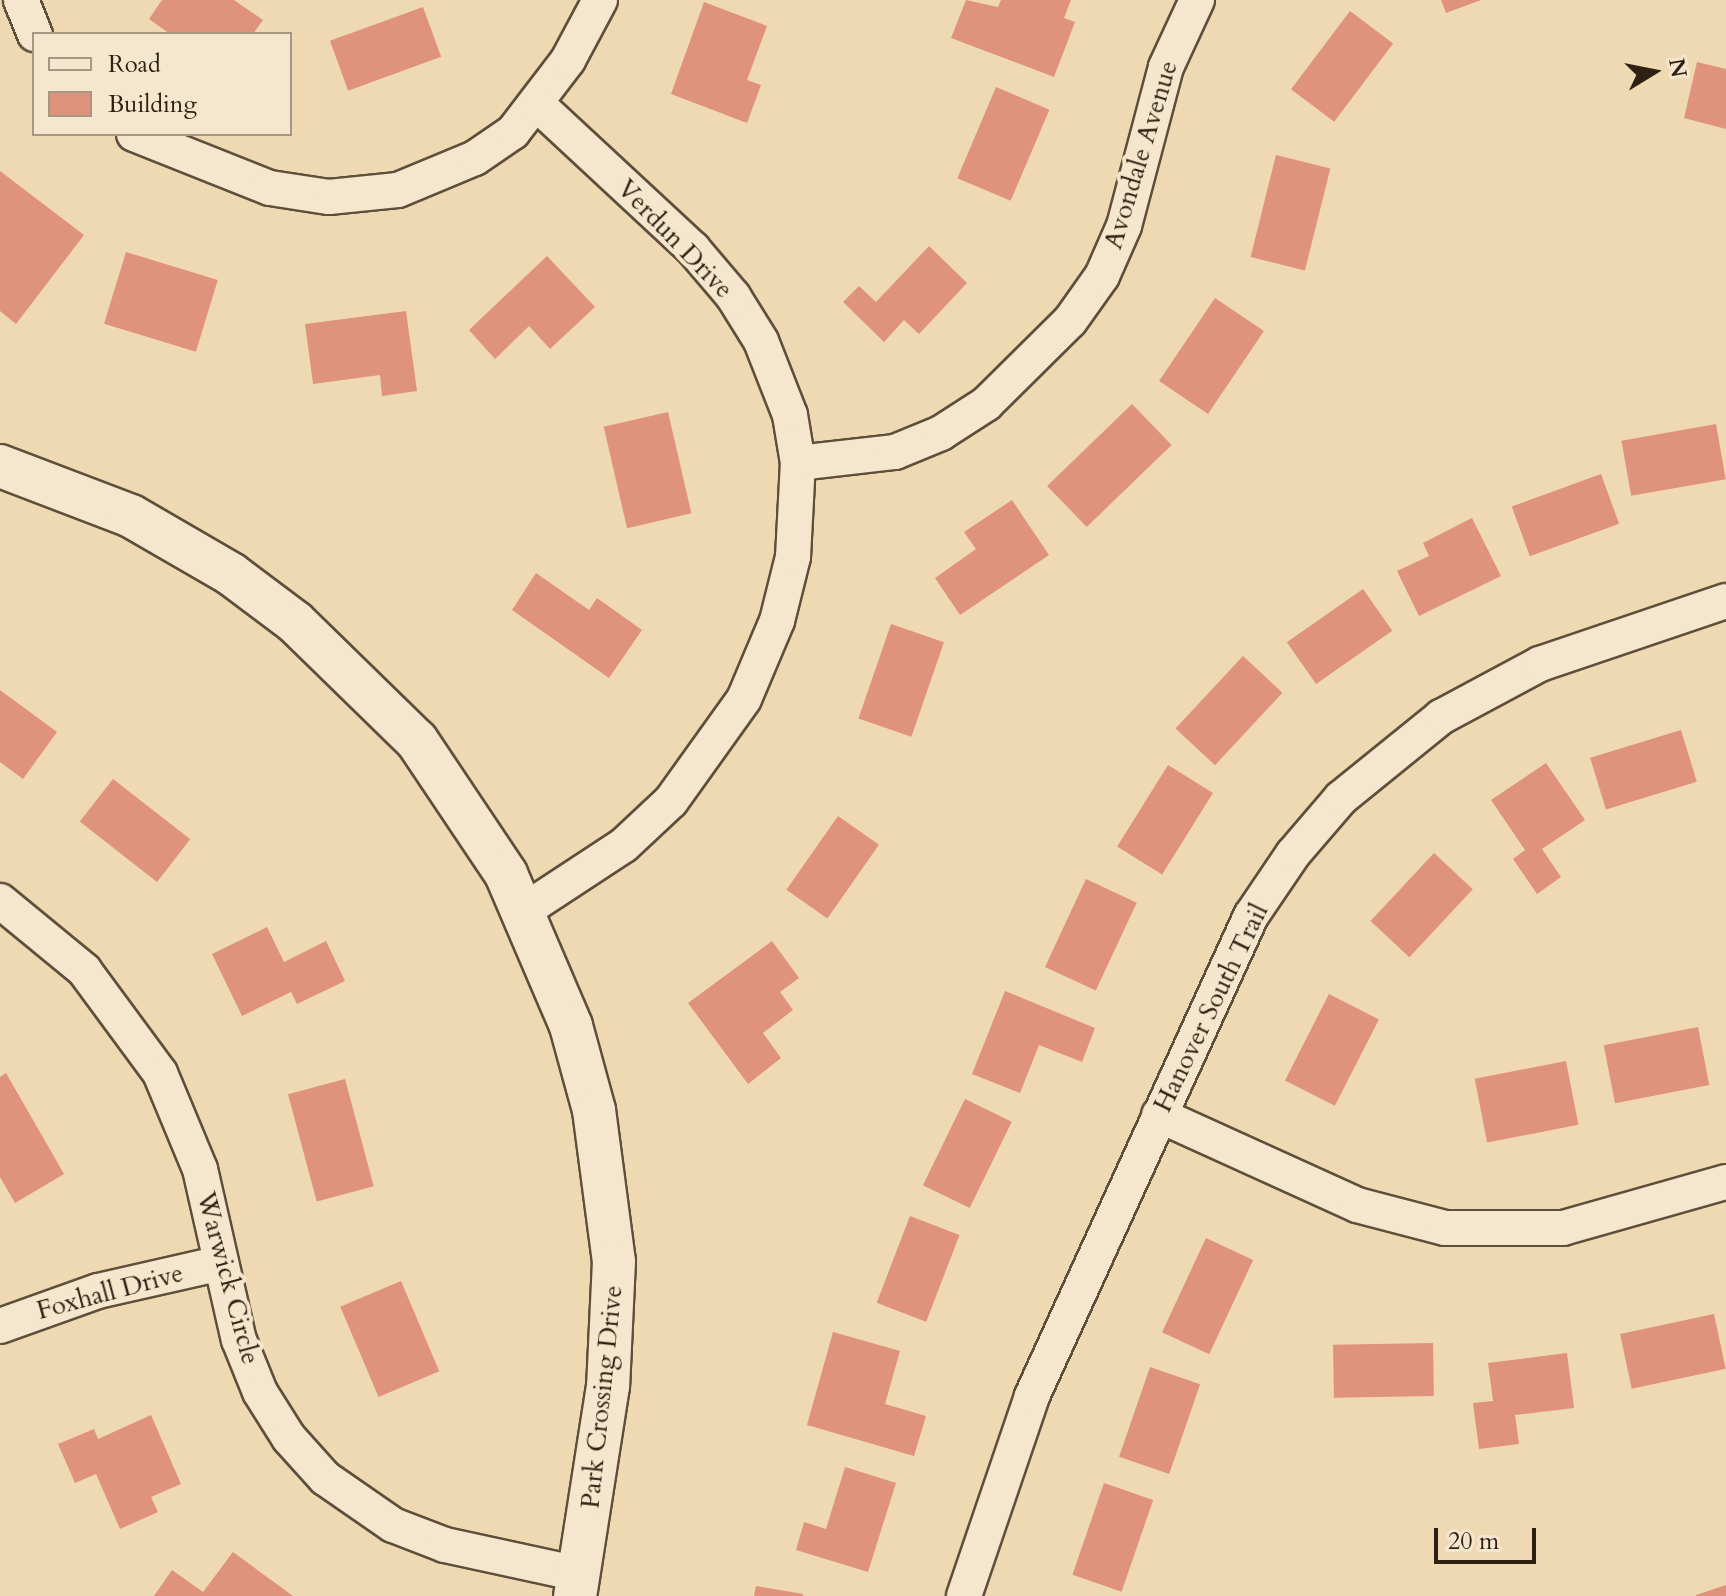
<!DOCTYPE html>
<style>
body{margin:0}
#map{position:relative;width:1726px;height:1596px;overflow:hidden;background:#efd9b2;font-family:Cardo,serif}
div>[style]{position:absolute}
.building>*{inset:0;background:#df937c;transform-origin:0 0}
.roads{filter:drop-shadow(2px 0 #5e4f3b) drop-shadow(-2px 0 #5e4f3b) drop-shadow(0 2px #5e4f3b) drop-shadow(0 -2px #5e4f3b)}
.minor>*{height:34px;margin:-17px;padding:0 17px;transform-origin:17px;border-radius:17px;background:#f5e6cd}
.tertiary>*{height:42px;margin:-21px;padding:0 21px;transform-origin:21px;border-radius:21px;background:#f5e6cd}
span{translate:-50% -50%;white-space:nowrap;text-align:center;line-height:1.15;-webkit-text-stroke:8px #f5e6cd;paint-order:stroke}
.street-label{font-size:26px;color:#2e2113}
.legend{position:absolute;left:32px;top:32px;width:260px;height:104px;box-sizing:border-box;background:#f5e6cd;border:2px solid #a59783;margin:0;padding:10px 14px;list-style:none;font-size:24px;color:#2e2113}
.legend li{display:flex;align-items:center;gap:16px;height:40px}
.legend b{width:40px;border:2px solid #a59783}
.north{position:absolute;left:1614px;top:32px;width:80px;height:80px;-webkit-text-stroke:6px #f5e6cd;paint-order:stroke;rotate:80deg;font-size:22px;font-weight:700;line-height:32px;text-align:center;color:#2e2113}
.north::after{content:'';display:block;margin:auto;width:28px;height:36px;background:#2e2113;clip-path:polygon(50% 0,100% 100%,50% 72%,0 100%)}
.scale{position:absolute;left:1434px;top:1528px;width:102px;height:36px;box-sizing:border-box;border:4px solid #2e2113;border-top:0;padding-left:10px;font-size:24px;line-height:28px;white-space:nowrap;color:#2e2113;-webkit-text-stroke:6px #f5e6cd;paint-order:stroke}
</style>
<div id="map">
<div class="building">
<div style="clip-path:polygon(162px 0,234px 0,263px 20px,253px 34px,170px 34px,149px 19px)"></div>
<div style="clip-path:polygon(966px 0,998px 7px,1001px 0,1071px 0,1064px 18px,1075px 22px,1054px 77px,951px 38px)"></div>
<div style="clip-path:polygon(1441px 0,1481px 0,1446px 13px)"></div>
<div style="clip-path:polygon(704px 2px,767px 26px,747px 80px,761px 85px,747px 123px,671px 94px)"></div>
<div style="left:423px;top:7px;width:53px;height:99px;rotate:70deg"></div>
<div style="left:1350px;top:11px;width:54px;height:98px;rotate:37deg"></div>
<div style="clip-path:polygon(1697px 62px,1726px 69px,1726px 129px,1684px 118px)"></div>
<div style="left:996px;top:87px;width:58px;height:99px;rotate:23deg"></div>
<div style="left:1276px;top:155px;width:56px;height:105px;rotate:14deg"></div>
<div style="clip-path:polygon(0 171px,84px 235px,16px 324px,0 311px)"></div>
<div style="clip-path:polygon(929px 246px,967px 283px,919px 334px,904px 320px,884px 342px,843px 302px,859px 286px,876px 302px)"></div>
<div style="left:126px;top:252px;width:96px;height:75px;rotate:17deg"></div>
<div style="clip-path:polygon(547px 256px,595px 307px,550px 349px,529px 326px,495px 359px,469px 330px)"></div>
<div style="left:1215px;top:298px;width:59px;height:100px;rotate:34deg"></div>
<div style="clip-path:polygon(406px 311px,417px 391px,382px 396px,380px 375px,313px 384px,305px 324px)"></div>
<div style="left:1132px;top:404px;width:57px;height:118px;rotate:46deg"></div>
<div style="left:668px;top:412px;width:104px;height:66px;rotate:77deg"></div>
<div style="left:1716px;top:424px;width:56px;height:96px;rotate:80deg"></div>
<div style="left:1601px;top:474px;width:53px;height:95px;rotate:70deg"></div>
<div style="clip-path:polygon(1012px 500px,1049px 555px,960px 615px,935px 578px,976px 549px,964px 532px)"></div>
<div style="clip-path:polygon(1472px 518px,1501px 576px,1419px 616px,1397px 571px,1429px 556px,1423px 543px)"></div>
<div style="clip-path:polygon(536px 573px,589px 610px,597px 598px,642px 630px,609px 678px,512px 610px)"></div>
<div style="left:1363px;top:589px;width:51px;height:93px;rotate:55deg"></div>
<div style="left:891px;top:624px;width:56px;height:100px;rotate:19deg"></div>
<div style="left:1243px;top:656px;width:54px;height:99px;rotate:43deg"></div>
<div style="clip-path:polygon(0 690px,57px 732px,23px 779px,0 762px)"></div>
<div style="left:1681px;top:730px;width:54px;height:95px;rotate:73deg"></div>
<div style="clip-path:polygon(1546px 763px,1585px 820px,1542px 849px,1561px 877px,1537px 894px,1513px 859px,1525px 850px,1491px 800px)"></div>
<div style="left:1168px;top:765px;width:53px;height:96px;rotate:32deg"></div>
<div style="left:113px;top:779px;width:98px;height:54px;rotate:38deg"></div>
<div style="left:838px;top:816px;width:50px;height:90px;rotate:35deg"></div>
<div style="left:1434px;top:853px;width:53px;height:93px;rotate:43deg"></div>
<div style="left:1086px;top:879px;width:56px;height:97px;rotate:25deg"></div>
<div style="clip-path:polygon(267px 927px,284px 962px,326px 941px,345px 981px,297px 1004px,291px 992px,242px 1016px,212px 954px)"></div>
<div style="clip-path:polygon(772px 941px,799px 978px,780px 992px,793px 1010px,763px 1033px,781px 1058px,748px 1084px,688px 1003px)"></div>
<div style="clip-path:polygon(1005px 991px,1095px 1028px,1082px 1062px,1039px 1045px,1020px 1093px,972px 1074px)"></div>
<div style="left:1329px;top:994px;width:56px;height:97px;rotate:27deg"></div>
<div style="left:1698px;top:1027px;width:59px;height:96px;rotate:79deg"></div>
<div style="left:1566px;top:1061px;width:65px;height:93px;rotate:79deg"></div>
<div style="clip-path:polygon(6px 1073px,64px 1174px,15px 1203px,0 1177px,0 1077px)"></div>
<div style="left:345px;top:1079px;width:111px;height:59px;rotate:75deg"></div>
<div style="left:965px;top:1099px;width:52px;height:96px;rotate:26deg"></div>
<div style="left:910px;top:1216px;width:53px;height:93px;rotate:21deg"></div>
<div style="left:1206px;top:1238px;width:52px;height:104px;rotate:25deg"></div>
<div style="left:401px;top:1281px;width:98px;height:66px;rotate:67deg"></div>
<div style="left:1714px;top:1314px;width:56px;height:96px;rotate:78deg"></div>
<div style="clip-path:polygon(833px 1332px,900px 1351px,885px 1404px,926px 1416px,914px 1456px,807px 1425px)"></div>
<div style="left:1433px;top:1343px;width:53px;height:100px;rotate:89deg"></div>
<div style="clip-path:polygon(1567px 1353px,1574px 1408px,1515px 1415px,1519px 1444px,1479px 1449px,1473px 1403px,1493px 1401px,1488px 1363px)"></div>
<div style="left:1150px;top:1367px;width:53px;height:95px;rotate:19deg"></div>
<div style="clip-path:polygon(151px 1415px,181px 1484px,151px 1497px,158px 1512px,120px 1529px,96px 1474px,75px 1483px,58px 1444px,94px 1429px,98px 1439px)"></div>
<div style="clip-path:polygon(845px 1467px,896px 1483px,868px 1572px,796px 1550px,804px 1522px,826px 1529px)"></div>
<div style="left:1104px;top:1483px;width:52px;height:97px;rotate:19deg"></div>
<div style="clip-path:polygon(233px 1552px,293px 1596px,154px 1596px,172px 1570px,203px 1592px)"></div>
<div style="clip-path:polygon(1726px 1585px,1726px 1596px,1696px 1596px,1696px 1595px)"></div>
<div style="clip-path:polygon(756px 1586px,803px 1594px,803px 1596px,754px 1596px)"></div>
</div>
<div class="roads">
<div class="minor">
<div style="left:21px;top:0;width:37px;rotate:68deg"></div>
<div style="left:134px;top:134px;width:146px;rotate:21.7deg"></div>
<div style="left:270px;top:188px;width:60px;rotate:8.7deg"></div>
<div style="left:329px;top:197px;width:69px;rotate:-5.8deg"></div>
<div style="left:398px;top:190px;width:83px;rotate:-22.6deg"></div>
<div style="left:475px;top:158px;width:46px;rotate:-34.4deg"></div>
<div style="left:513px;top:132px;width:91px;rotate:-52.6deg"></div>
<div style="left:568px;top:60px;width:68px;rotate:-61.9deg"></div>
<div style="left:798px;top:463px;width:98px;rotate:-6.5deg"></div>
<div style="left:895px;top:452px;width:50px;rotate:-22.4deg"></div>
<div style="left:941px;top:433px;width:54px;rotate:-32.8deg"></div>
<div style="left:986px;top:404px;width:118px;rotate:-44.7deg"></div>
<div style="left:1070px;top:321px;width:55px;rotate:-54.6deg"></div>
<div style="left:1102px;top:276px;width:55px;rotate:-66.3deg"></div>
<div style="left:1124px;top:226px;width:164px;rotate:-75.2deg"></div>
<div style="left:1166px;top:67px;width:74px;rotate:-65.2deg"></div>
<div style="left:0;top:901px;width:109px;rotate:39.4deg"></div>
<div style="left:84px;top:970px;width:128px;rotate:53.6deg"></div>
<div style="left:160px;top:1073px;width:104px;rotate:67.4deg"></div>
<div style="left:200px;top:1169px;width:175px;rotate:77.2deg"></div>
<div style="left:239px;top:1340px;width:56px;rotate:68deg"></div>
<div style="left:260px;top:1392px;width:54px;rotate:57.8deg"></div>
<div style="left:289px;top:1438px;width:54px;rotate:48deg"></div>
<div style="left:325px;top:1478px;width:83px;rotate:34.7deg"></div>
<div style="left:393px;top:1525px;width:56px;rotate:21deg"></div>
<div style="left:445px;top:1545px;width:137px;rotate:12.2deg"></div>
<div style="left:525px;top:910px;width:118px;rotate:-33.3deg"></div>
<div style="left:624px;top:845px;width:64px;rotate:-43.1deg"></div>
<div style="left:671px;top:801px;width:125px;rotate:-54.4deg"></div>
<div style="left:744px;top:699px;width:85px;rotate:-67.1deg"></div>
<div style="left:777px;top:621px;width:66px;rotate:-76deg"></div>
<div style="left:793px;top:557px;width:94px;rotate:-87deg"></div>
<div style="left:798px;top:463px;width:49px;rotate:-99.5deg"></div>
<div style="left:790px;top:415px;width:79px;rotate:-111.4deg"></div>
<div style="left:761px;top:341px;width:53px;rotate:-121.9deg"></div>
<div style="left:733px;top:296px;width:62px;rotate:-130.4deg"></div>
<div style="left:693px;top:249px;width:212px;rotate:-137.1deg"></div>
<div style="left:1159px;top:1115px;width:217px;rotate:24.4deg"></div>
<div style="left:1357px;top:1205px;width:91px;rotate:14.6deg"></div>
<div style="left:1445px;top:1228px;width:118px"></div>
<div style="left:1563px;top:1228px;width:169px;rotate:-15.8deg"></div>
<div style="left:0;top:1326px;width:104px;rotate:-19.7deg"></div>
<div style="left:98px;top:1291px;width:126px;rotate:-12.8deg"></div>
<div style="left:964px;top:1596px;width:211px;rotate:-71.2deg"></div>
<div style="left:1032px;top:1396px;width:528px;rotate:-65.48deg"></div>
<div style="left:1251px;top:916px;width:75px;rotate:-55.9deg"></div>
<div style="left:1293px;top:854px;width:74px;rotate:-49.4deg"></div>
<div style="left:1341px;top:798px;width:129px;rotate:-39deg"></div>
<div style="left:1441px;top:717px;width:112px;rotate:-28.2deg"></div>
<div style="left:1540px;top:664px;width:196px;rotate:-18.7deg"></div>
</div>
<div class="tertiary">
<div style="left:0;top:466px;width:140px;rotate:20.9deg"></div>
<div style="left:131px;top:516px;width:116px;rotate:30.1deg"></div>
<div style="left:231px;top:574px;width:80px;rotate:36.9deg"></div>
<div style="left:295px;top:622px;width:170px;rotate:44.3deg"></div>
<div style="left:417px;top:741px;width:160px;rotate:56.2deg"></div>
<div style="left:506px;top:874px;width:165px;rotate:66.8deg"></div>
<div style="left:571px;top:1026px;width:87px;rotate:74.7deg"></div>
<div style="left:594px;top:1110px;width:152px;rotate:82.5deg"></div>
<div style="left:614px;top:1261px;width:125px;rotate:92.7deg"></div>
<div style="left:608px;top:1386px;width:213px;rotate:98.9deg"></div>
</div>
</div>
<div class="street-label">
<span style="left:1141px;top:155px;rotate:-73deg">Avondale Avenue</span>
<span style="left:675px;top:239px;rotate:46deg">Verdun Drive</span>
<span style="left:1211px;top:1008px;rotate:-64deg">Hanover South Trail</span>
<span style="left:228px;top:1278px;rotate:75deg">Warwick Circle</span>
<span style="left:110px;top:1292px;rotate:-15deg">Foxhall Drive</span>
<span style="left:602px;top:1397px;rotate:-84deg">Park Crossing Drive</span>
</div>
<ul class="legend">
<li><b style="height:10px;background:#f5e6cd"></b>Road</li>
<li><b style="height:22px;background:#df937c"></b>Building</li>
</ul>
<div class="north">N</div>
<div class="scale">20 m</div>
</div>
